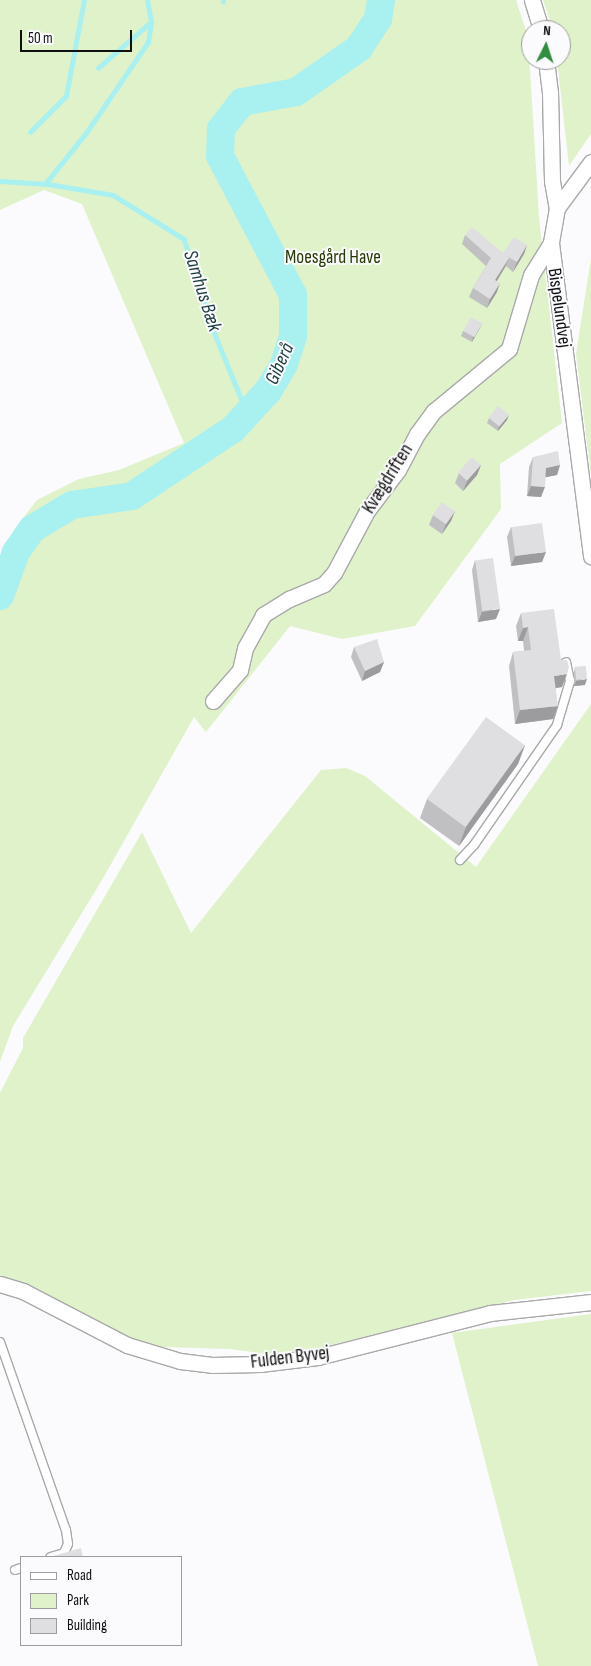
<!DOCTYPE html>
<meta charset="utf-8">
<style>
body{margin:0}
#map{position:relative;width:591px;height:1666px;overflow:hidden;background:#fbfbfd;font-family:"Sofia Sans Condensed",sans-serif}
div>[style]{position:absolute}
.green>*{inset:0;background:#dff2c9}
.stream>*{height:4.5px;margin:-2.25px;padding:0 2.25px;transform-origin:2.25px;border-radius:2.25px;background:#a9f0f1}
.river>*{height:28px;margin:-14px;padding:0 14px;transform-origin:14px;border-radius:14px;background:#a9f0f1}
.roads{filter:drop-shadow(1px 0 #a9a9aa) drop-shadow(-1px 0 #a9a9aa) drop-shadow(0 1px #a9a9aa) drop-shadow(0 -1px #a9a9aa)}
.service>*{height:8px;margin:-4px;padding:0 4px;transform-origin:4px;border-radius:4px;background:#fff}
.minor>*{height:15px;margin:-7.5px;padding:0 7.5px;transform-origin:7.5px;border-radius:7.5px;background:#fff}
.wall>*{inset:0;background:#c0c0c2}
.shaded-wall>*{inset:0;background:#9c9c9e}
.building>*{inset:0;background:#dfdfe1;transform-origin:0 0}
span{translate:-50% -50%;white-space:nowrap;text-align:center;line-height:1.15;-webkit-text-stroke:4px #fbfbfd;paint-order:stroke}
.park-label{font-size:19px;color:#283a03}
.street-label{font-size:19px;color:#101011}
.water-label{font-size:20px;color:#193c3c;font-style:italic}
.legend{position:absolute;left:20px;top:1556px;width:162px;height:90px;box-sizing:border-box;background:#fbfbfd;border:1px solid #9d9d9f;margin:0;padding:6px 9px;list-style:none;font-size:15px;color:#101011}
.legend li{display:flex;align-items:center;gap:10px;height:25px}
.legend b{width:25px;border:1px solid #9d9d9f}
.north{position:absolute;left:521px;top:20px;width:50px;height:50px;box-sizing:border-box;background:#fbfbfd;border:1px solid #9d9d9f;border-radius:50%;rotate:4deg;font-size:14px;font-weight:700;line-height:20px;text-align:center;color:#101011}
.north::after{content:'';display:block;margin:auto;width:18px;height:22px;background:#318e40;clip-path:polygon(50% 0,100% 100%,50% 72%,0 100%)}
.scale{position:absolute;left:20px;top:30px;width:112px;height:22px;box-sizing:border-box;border:2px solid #101011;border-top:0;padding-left:6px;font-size:15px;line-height:18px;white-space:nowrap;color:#101011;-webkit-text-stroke:4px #fbfbfd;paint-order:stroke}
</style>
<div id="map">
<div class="green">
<div style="clip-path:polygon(0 0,516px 0,528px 37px,539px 217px,562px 423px,500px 464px,501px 509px,415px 626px,342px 639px,290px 626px,206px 732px,194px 717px,102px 880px,13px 1026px,0 1062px,0 567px,13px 531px,37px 500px,79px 479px,119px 470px,184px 443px,82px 204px,44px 190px,0 210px)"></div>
<div style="clip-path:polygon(543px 0,591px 0,591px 134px,569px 166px,557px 60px,561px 60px,561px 30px,553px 30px)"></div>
<div style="clip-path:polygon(591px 258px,591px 475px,576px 354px)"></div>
<div style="clip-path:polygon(591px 704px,591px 1291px,514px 1300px,318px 1348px,266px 1354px,230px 1349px,163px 1347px,129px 1337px,0 1277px,0 1093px,23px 1048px,23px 1038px,142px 832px,191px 933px,321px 770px,346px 768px,365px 776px,476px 867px)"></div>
<div style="clip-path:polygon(591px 1314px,591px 1666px,538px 1666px,452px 1333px)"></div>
</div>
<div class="stream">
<div style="left:223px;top:2px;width:2px;rotate:-90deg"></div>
<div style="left:98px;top:68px;width:70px;rotate:-41deg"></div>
<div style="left:30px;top:132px;width:51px;rotate:-45deg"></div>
<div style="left:66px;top:96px;width:98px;rotate:-79.4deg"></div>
<div style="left:0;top:181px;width:48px;rotate:3.6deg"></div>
<div style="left:48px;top:184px;width:66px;rotate:9.6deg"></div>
<div style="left:113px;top:195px;width:84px;rotate:31.8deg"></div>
<div style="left:184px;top:239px;width:92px;rotate:72.3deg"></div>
<div style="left:212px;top:327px;width:95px;rotate:67.8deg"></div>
<div style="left:45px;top:184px;width:65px;rotate:-51.2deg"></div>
<div style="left:86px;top:133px;width:110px;rotate:-55.7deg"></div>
<div style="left:148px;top:42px;width:20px;rotate:-81deg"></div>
<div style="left:151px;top:22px;width:22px;rotate:-100deg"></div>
</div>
<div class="river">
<div style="left:0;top:596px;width:47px;rotate:-70deg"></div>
<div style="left:16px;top:552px;width:28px;rotate:-55deg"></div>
<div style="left:32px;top:529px;width:47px;rotate:-31deg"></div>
<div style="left:72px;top:505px;width:61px;rotate:-8.5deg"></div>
<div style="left:132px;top:496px;width:121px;rotate:-33.6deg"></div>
<div style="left:233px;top:429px;width:52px;rotate:-47.4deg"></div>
<div style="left:268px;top:391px;width:31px;rotate:-59deg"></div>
<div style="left:284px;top:364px;width:29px;rotate:-72deg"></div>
<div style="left:293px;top:336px;width:41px;rotate:-90deg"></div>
<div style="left:293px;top:295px;width:157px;rotate:-117.7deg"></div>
<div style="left:220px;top:156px;width:27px;rotate:-88deg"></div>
<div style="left:221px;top:129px;width:34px;rotate:-52deg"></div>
<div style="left:242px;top:102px;width:55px;rotate:-10.5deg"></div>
<div style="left:296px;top:92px;width:77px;rotate:-34.9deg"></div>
<div style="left:359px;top:48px;width:35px;rotate:-57deg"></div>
<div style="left:378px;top:19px;width:19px;rotate:-81deg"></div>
</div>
<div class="roads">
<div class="service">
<div style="left:460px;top:860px;width:21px;rotate:-47deg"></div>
<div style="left:474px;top:845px;width:146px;rotate:-55.3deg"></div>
<div style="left:557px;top:725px;width:46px;rotate:-73.5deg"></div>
<div style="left:570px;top:681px;width:19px;rotate:-102deg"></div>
<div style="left:0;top:1342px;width:199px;rotate:70.7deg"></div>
<div style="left:66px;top:1530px;width:14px;rotate:82deg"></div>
<div style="left:68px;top:1544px;width:10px;rotate:114deg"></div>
<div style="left:64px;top:1553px;width:14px;rotate:163deg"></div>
<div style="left:15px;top:1570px;width:6px;rotate:-18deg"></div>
</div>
<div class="minor">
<div style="left:532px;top:0;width:31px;rotate:73deg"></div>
<div style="left:546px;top:60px;width:32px;rotate:83deg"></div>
<div style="left:550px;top:92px;width:89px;rotate:88.7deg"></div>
<div style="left:552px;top:181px;width:27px;rotate:80deg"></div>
<div style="left:557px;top:208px;width:36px;rotate:100deg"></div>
<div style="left:551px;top:243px;width:316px;rotate:82.7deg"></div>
<div style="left:557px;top:208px;width:57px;rotate:-53.5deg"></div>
<div style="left:213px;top:701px;width:41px;rotate:-48.9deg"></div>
<div style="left:240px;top:670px;width:23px;rotate:-77deg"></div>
<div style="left:245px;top:648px;width:38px;rotate:-61deg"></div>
<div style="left:263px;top:615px;width:31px;rotate:-32deg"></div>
<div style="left:289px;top:599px;width:38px;rotate:-23deg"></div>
<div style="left:324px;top:584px;width:15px;rotate:-48deg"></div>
<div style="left:334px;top:573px;width:70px;rotate:-62deg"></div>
<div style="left:367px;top:511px;width:51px;rotate:-52.9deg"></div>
<div style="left:398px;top:470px;width:41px;rotate:-62.2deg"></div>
<div style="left:417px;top:434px;width:29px;rotate:-54deg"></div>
<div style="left:434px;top:411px;width:97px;rotate:-39.6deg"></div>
<div style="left:509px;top:349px;width:77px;rotate:-73.4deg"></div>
<div style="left:531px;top:275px;width:38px;rotate:-58deg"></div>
<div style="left:0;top:1284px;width:24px;rotate:17deg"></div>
<div style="left:23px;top:1291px;width:117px;rotate:27.4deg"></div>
<div style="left:127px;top:1345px;width:55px;rotate:16.8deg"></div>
<div style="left:180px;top:1361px;width:32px;rotate:7deg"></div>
<div style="left:212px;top:1365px;width:48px;rotate:-1.2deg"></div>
<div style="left:260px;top:1364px;width:58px;rotate:-6.9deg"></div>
<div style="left:318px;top:1357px;width:178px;rotate:-14.3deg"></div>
<div style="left:490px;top:1313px;width:102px;rotate:-6.2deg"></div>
</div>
</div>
<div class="wall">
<div style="clip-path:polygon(465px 235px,503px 253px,527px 245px,524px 254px,513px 272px,506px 266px,497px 281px,497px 292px,487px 308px,469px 297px,473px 288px,486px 266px,462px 244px)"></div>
<div style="clip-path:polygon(480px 328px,472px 342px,461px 336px,463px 331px)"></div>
<div style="clip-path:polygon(489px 418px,507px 420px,498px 431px,487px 423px)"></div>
<div style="clip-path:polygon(533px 457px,560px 465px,557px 475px,545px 477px,541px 497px,527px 496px,529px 467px)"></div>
<div style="clip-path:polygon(481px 465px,477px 475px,463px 491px,455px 483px,459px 473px)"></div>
<div style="clip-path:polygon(455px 511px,451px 521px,442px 534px,429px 525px,433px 515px)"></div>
<div style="clip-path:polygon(511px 527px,542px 562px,511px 566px,507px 537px)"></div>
<div style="clip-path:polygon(475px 560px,496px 619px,478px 622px,472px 570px)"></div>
<div style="clip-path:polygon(521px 613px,562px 687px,556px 688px,553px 719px,515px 724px,509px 666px,513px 652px,524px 651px,523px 641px,518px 641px,516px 626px)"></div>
<div style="clip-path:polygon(354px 647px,384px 662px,380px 672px,362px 681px,351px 657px)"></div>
<div style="clip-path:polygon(575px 667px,585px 685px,574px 686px,574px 672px)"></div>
<div style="clip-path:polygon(525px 745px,518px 764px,459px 846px,420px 818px,427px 799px)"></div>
</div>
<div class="shaded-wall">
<div style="clip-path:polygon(527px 245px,524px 254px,513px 272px,517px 262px)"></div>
<div style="clip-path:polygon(509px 258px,505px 267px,492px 289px,495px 280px)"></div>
<div style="clip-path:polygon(500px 283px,497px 292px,487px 308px,490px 299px)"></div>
<div style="clip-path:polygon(482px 323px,480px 328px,472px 342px,473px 337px)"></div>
<div style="clip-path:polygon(509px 415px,507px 420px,498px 431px,499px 426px)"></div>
<div style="clip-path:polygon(481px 465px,477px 475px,463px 491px,467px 481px)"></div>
<div style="clip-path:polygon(560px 465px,557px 475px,542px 478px,546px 468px)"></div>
<div style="clip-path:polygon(531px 486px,545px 487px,541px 497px,527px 496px)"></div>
<div style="clip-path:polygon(455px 511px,451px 521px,442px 534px,446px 524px)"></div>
<div style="clip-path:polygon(546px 552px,542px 562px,511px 566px,515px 556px)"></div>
<div style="clip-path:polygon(500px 609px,496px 619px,478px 622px,482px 612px)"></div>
<div style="clip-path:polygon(528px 627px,523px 641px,518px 641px,523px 628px)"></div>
<div style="clip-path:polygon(384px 662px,380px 672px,362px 681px,365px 671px)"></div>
<div style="clip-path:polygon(567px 674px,562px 687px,550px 689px,554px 676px)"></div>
<div style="clip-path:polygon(587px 679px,585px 685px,574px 686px,576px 681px)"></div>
<div style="clip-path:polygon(558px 706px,553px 719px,515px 724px,520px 710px)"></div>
<div style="clip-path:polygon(525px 745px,518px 764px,459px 846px,466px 827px)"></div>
</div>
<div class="building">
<div style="clip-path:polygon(472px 227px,503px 253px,514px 237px,527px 245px,517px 262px,506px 256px,509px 258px,495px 280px,500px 283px,490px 299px,473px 288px,491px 258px,465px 235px)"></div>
<div style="left:471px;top:317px;width:13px;height:16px;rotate:29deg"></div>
<div style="left:498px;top:406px;width:14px;height:15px;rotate:39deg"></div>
<div style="clip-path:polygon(558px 451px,560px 465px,546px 468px,545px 487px,531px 486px,533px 457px)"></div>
<div style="left:472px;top:457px;width:12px;height:21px;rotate:42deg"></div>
<div style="left:442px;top:502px;width:16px;height:16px;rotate:35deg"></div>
<div style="left:542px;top:523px;width:29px;height:31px;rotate:82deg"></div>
<div style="left:493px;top:558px;width:51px;height:18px;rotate:82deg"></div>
<div style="clip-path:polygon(554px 609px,561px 660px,567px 660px,569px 667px,567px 674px,554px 676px,558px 706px,520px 710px,513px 652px,531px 650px,528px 627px,523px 628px,521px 613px)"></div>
<div style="clip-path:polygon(377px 639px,384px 662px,365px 671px,354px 647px)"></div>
<div style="left:586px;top:666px;width:13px;height:11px;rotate:86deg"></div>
<div style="left:486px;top:717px;width:48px;height:101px;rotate:36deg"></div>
<div style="clip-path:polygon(81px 1548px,83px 1557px,50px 1557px)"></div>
</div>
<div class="park-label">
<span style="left:333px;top:258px">Moesgård Have</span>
</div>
<div class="street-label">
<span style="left:559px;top:308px;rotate:82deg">Bispelundvej</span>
<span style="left:388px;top:479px;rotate:-58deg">Kvægdriften</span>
<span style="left:290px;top:1358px;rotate:-7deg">Fulden Byvej</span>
</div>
<div class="water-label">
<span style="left:202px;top:291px;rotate:72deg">Samhus Bæk</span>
<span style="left:280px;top:364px;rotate:-66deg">Giberå</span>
</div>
<ul class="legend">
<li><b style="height:6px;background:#fff"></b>Road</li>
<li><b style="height:14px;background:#dff2c9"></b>Park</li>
<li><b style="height:14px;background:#dfdfe1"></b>Building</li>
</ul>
<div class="north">N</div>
<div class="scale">50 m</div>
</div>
